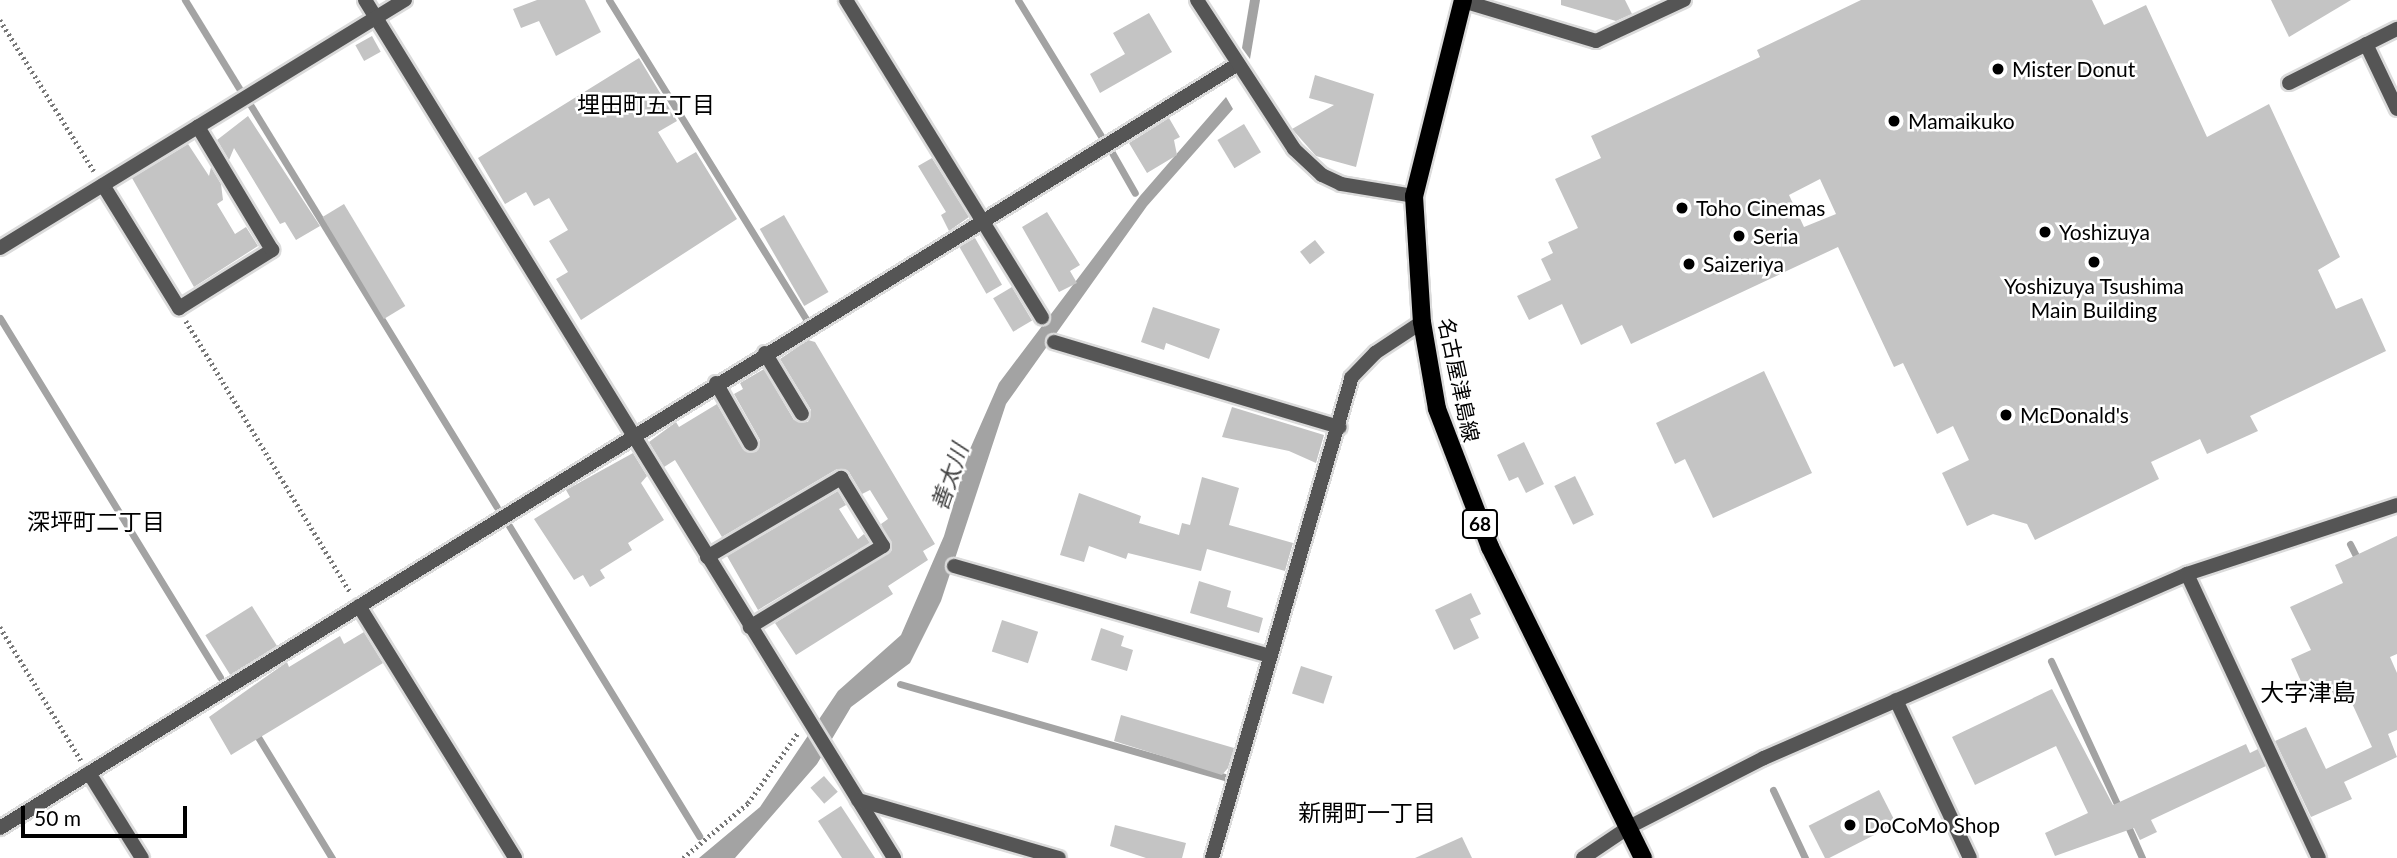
<!DOCTYPE html>
<meta charset="utf-8">
<style>
body{margin:0}
#map{position:relative;width:2397px;height:858px;overflow:hidden;background:#fff;font-family:Lato,"Noto Sans JP",sans-serif}
div>[style]{position:absolute}
.water>*{inset:0;background:#a3a3a3}
.stream>*{height:7px;margin:-3.5px;padding:0 3.5px;transform-origin:3.5px;border-radius:3.5px;background:#a3a3a3}
.building>*{inset:0;background:#c4c4c4;transform-origin:0 0}
.path>*{height:4.5px;margin-top:-2.25px;transform-origin:0;background:repeating-linear-gradient(90deg,#777 0 2px,transparent 0 5.5px)}
.roads{filter:drop-shadow(2px 0 #dbdbdb) drop-shadow(-2px 0 #dbdbdb) drop-shadow(0 2px #dbdbdb) drop-shadow(0 -2px #dbdbdb)}
.service>*{height:14px;margin:-7px;padding:0 7px;transform-origin:7px;border-radius:7px;background:#555}
.minor>*{height:14px;margin:-7px;padding:0 7px;transform-origin:7px;border-radius:7px;background:#555}
.tertiary>*{height:14px;margin:-7px;padding:0 7px;transform-origin:7px;border-radius:7px;background:#555}
.primary>*{height:18px;margin:-9px;padding:0 9px;transform-origin:9px;border-radius:9px;background:#000}
.dots>*{width:19px;height:19px;translate:-50% -50%;box-sizing:border-box;border:4px solid #fff;border-radius:50%}
span{translate:-50% -50%;white-space:nowrap;text-align:center;line-height:1.15;-webkit-text-stroke:5px #fff;paint-order:stroke}
.shield-label span{padding:2px 5px;background:#fff;border:2px solid;border-radius:5px;-webkit-text-stroke-width:0}
.shield-label{font-size:19px;color:#000;font-weight:700}
.poi-label{font-size:21px;color:#000}
.left{translate:0 -50%;text-align:left}
.street-label{font-size:21px;color:#000}
.neighbourhood-label{font-size:23px;color:#000}
.water-label{font-size:23px;color:#444;font-style:italic}
.quarter-label{font-size:24px;color:#000}
.scale{position:absolute;left:21px;top:806px;width:166px;height:32px;box-sizing:border-box;border:4px solid #000;border-top:0;padding-left:9px;font-size:21px;line-height:24px;white-space:nowrap;color:#000;-webkit-text-stroke:5px #fff;paint-order:stroke}
</style>
<div id="map">
<div class="water">
<div style="clip-path:polygon(1250px 0,1260px 0,1250px 59px,1242px 48px)"></div>
<div style="clip-path:polygon(1226px 97px,1233px 109px,1147px 206px,1006px 404px,941px 601px,910px 663px,851px 707px,817px 764px,735px 858px,699px 858px,760px 807px,838px 691px,901px 635px,944px 536px,970px 449px,999px 383px,1140px 196px)"></div>
</div>
<div class="stream">
<div style="left:185px;top:0;width:103px;rotate:58.5deg"></div>
<div style="left:609px;top:0;width:377px;rotate:58.3deg"></div>
<div style="left:1018px;top:0;width:163px;rotate:58.6deg"></div>
<div style="left:251px;top:106px;width:470px;rotate:58.5deg"></div>
<div style="left:1111px;top:151px;width:48px;rotate:60.3deg"></div>
<div style="left:0;top:318px;width:421px;rotate:58.5deg"></div>
<div style="left:508px;top:524px;width:366px;rotate:58.5deg"></div>
<div style="left:2350px;top:544px;width:20px;rotate:63deg"></div>
<div style="left:2051px;top:661px;width:164px;rotate:65.2deg"></div>
<div style="left:900px;top:684px;width:338px;rotate:16deg"></div>
<div style="left:255px;top:732px;width:148px;rotate:58.6deg"></div>
<div style="left:1773px;top:790px;width:75px;rotate:64.8deg"></div>
<div style="left:2127px;top:824px;width:37px;rotate:66deg"></div>
</div>
<div class="building">
<div style="clip-path:polygon(537px 0,585px 0,601px 32px,556px 56px,539px 21px,521px 28px,513px 9px)"></div>
<div style="clip-path:polygon(1561px 0,1625px 0,1632px 14px,1616px 21px,1561px 5px)"></div>
<div style="clip-path:polygon(evenodd,1861px 0,2092px 0,2104px 25px,2146px 5px,2207px 137px,2269px 104px,2340px 257px,2318px 270px,2336px 309px,2362px 298px,2386px 351px,2250px 416px,2258px 431px,2207px 454px,2200px 439px,2151px 462px,2159px 479px,2035px 540px,2027px 524px,1993px 514px,1967px 526px,1942px 473px,1969px 460px,1953px 426px,1937px 434px,1903px 363px,1894px 367px,1838px 247px,1631px 344px,1622px 325px,1581px 345px,1562px 304px,1529px 320px,1517px 296px,1551px 280px,1541px 259px,1553px 253px,1548px 242px,1578px 228px,1555px 179px,1601px 158px,1591px 136px,1760px 57px,1757px 50px,1861px 0,1820px 179px,1836px 214px,1804px 227px,1789px 195px,1820px 179px)"></div>
<div style="clip-path:polygon(2271px 0,2351px 0,2289px 37px)"></div>
<div style="clip-path:polygon(1149px 13px,1172px 52px,1100px 93px,1090px 74px,1125px 54px,1113px 33px)"></div>
<div style="left:372px;top:36px;width:18px;height:19px;rotate:61deg"></div>
<div style="clip-path:polygon(639px 58px,677px 121px,658px 132px,677px 163px,696px 152px,737px 219px,581px 320px,556px 279px,568px 272px,549px 241px,568px 230px,549px 198px,534px 206px,526px 192px,505px 204px,478px 158px)"></div>
<div style="clip-path:polygon(1315px 75px,1374px 94px,1356px 167px,1316px 156px,1292px 129px,1334px 105px,1309px 98px)"></div>
<div style="clip-path:polygon(248px 116px,320px 226px,296px 240px,285px 222px,280px 224px,234px 148px,229px 160px,217px 140px)"></div>
<div style="clip-path:polygon(1169px 118px,1180px 137px,1174px 140px,1177px 155px,1147px 173px,1129px 143px)"></div>
<div style="left:1244px;top:124px;width:33px;height:31px;rotate:59deg"></div>
<div style="clip-path:polygon(188px 144px,209px 176px,211px 167px,221px 184px,223px 200px,217px 204px,235px 234px,246px 227px,258px 246px,194px 287px,132px 178px)"></div>
<div style="clip-path:polygon(932px 158px,969px 217px,949px 231px,941px 215px,946px 212px,918px 166px)"></div>
<div style="left:344px;top:204px;width:119px;height:25px;rotate:59deg"></div>
<div style="clip-path:polygon(1047px 212px,1080px 265px,1070px 271px,1077px 283px,1059px 292px,1022px 227px)"></div>
<div style="left:784px;top:215px;width:89px;height:28px;rotate:60deg"></div>
<div style="left:975px;top:238px;width:54px;height:18px;rotate:60deg"></div>
<div style="left:1315px;top:240px;width:16px;height:19px;rotate:52deg"></div>
<div style="left:1012px;top:287px;width:39px;height:22px;rotate:59deg"></div>
<div style="clip-path:polygon(1153px 307px,1220px 329px,1209px 359px,1166px 343px,1164px 350px,1141px 342px)"></div>
<div style="clip-path:polygon(808px 340px,815px 342px,935px 544px,923px 551px,928px 560px,888px 586px,893px 594px,796px 655px,775px 623px,892px 550px,881px 524px,888px 519px,870px 490px,862px 494px,849px 472px,837px 469px,722px 537px,675px 460px,664px 467px,649px 442px,676px 422px,679px 427px,717px 404px,743px 449px,756px 452px,760px 440px,734px 394px,743px 389px,740px 383px,764px 369px,794px 420px,808px 422px,811px 410px,780px 359px)"></div>
<div style="clip-path:polygon(1764px 371px,1812px 473px,1713px 518px,1685px 459px,1675px 464px,1656px 423px)"></div>
<div style="clip-path:polygon(1232px 407px,1324px 435px,1316px 463px,1289px 451px,1222px 437px)"></div>
<div style="clip-path:polygon(1524px 442px,1544px 484px,1526px 493px,1518px 477px,1509px 481px,1497px 455px)"></div>
<div style="clip-path:polygon(633px 453px,647px 476px,641px 483px,664px 520px,628px 543px,632px 550px,600px 570px,605px 578px,590px 587px,583px 575px,574px 580px,534px 519px,570px 497px,566px 490px)"></div>
<div style="left:1575px;top:476px;width:43px;height:23px;rotate:64deg"></div>
<div style="clip-path:polygon(1202px 477px,1239px 488px,1229px 525px,1293px 543px,1285px 571px,1207px 549px,1201px 571px,1128px 553px,1126px 559px,1089px 546px,1084px 562px,1060px 555px,1079px 493px,1141px 516px,1139px 523px,1179px 535px,1182px 523px,1190px 525px)"></div>
<div style="clip-path:polygon(838px 491px,846px 505px,839px 509px,858px 539px,864px 534px,870px 543px,758px 610px,727px 556px)"></div>
<div style="clip-path:polygon(2397px 536px,2397px 654px,2390px 657px,2397px 673px,2397px 730px,2388px 734px,2397px 757px,2344px 782px,2352px 799px,2311px 817px,2275px 741px,2306px 727px,2326px 769px,2372px 747px,2350px 699px,2338px 704px,2329px 685px,2307px 695px,2291px 659px,2311px 650px,2290px 607px,2343px 583px,2335px 565px)"></div>
<div style="clip-path:polygon(1199px 581px,1231px 591px,1227px 607px,1263px 618px,1259px 633px,1190px 613px)"></div>
<div style="clip-path:polygon(1471px 593px,1481px 614px,1470px 619px,1479px 638px,1454px 650px,1435px 610px)"></div>
<div style="left:252px;top:606px;width:47px;height:55px;rotate:58deg"></div>
<div style="left:1002px;top:620px;width:38px;height:33px;rotate:18deg"></div>
<div style="clip-path:polygon(1101px 628px,1124px 636px,1121px 646px,1133px 650px,1127px 671px,1091px 660px)"></div>
<div style="clip-path:polygon(364px 632px,383px 663px,231px 755px,209px 717px,287px 662px,289px 667px,340px 636px,344px 644px)"></div>
<div style="left:1301px;top:666px;width:33px;height:29px;rotate:18deg"></div>
<div style="clip-path:polygon(2052px 689px,2113px 805px,2246px 744px,2250px 753px,2258px 749px,2266px 766px,2151px 820px,2157px 832px,2140px 840px,2134px 828px,2055px 856px,2045px 833px,2088px 813px,2056px 746px,1975px 785px,1952px 737px)"></div>
<div style="clip-path:polygon(1121px 715px,1234px 748px,1228px 768px,1222px 775px,1114px 741px)"></div>
<div style="left:824px;top:776px;width:21px;height:18px;rotate:49deg"></div>
<div style="left:1879px;top:790px;width:38px;height:79px;rotate:63deg"></div>
<div style="clip-path:polygon(841px 806px,875px 858px,842px 858px,818px 821px)"></div>
<div style="clip-path:polygon(1115px 825px,1186px 843px,1182px 858px,1146px 858px,1110px 846px)"></div>
<div style="clip-path:polygon(1462px 837px,1472px 858px,1415px 858px)"></div>
</div>
<div class="path">
<div style="left:0;top:20px;width:178px;rotate:58.1deg"></div>
<div style="left:186px;top:321px;width:317px;rotate:58.8deg"></div>
<div style="left:0;top:627px;width:156px;rotate:58.7deg"></div>
<div style="left:683px;top:858px;width:85px;rotate:-40.2deg"></div>
<div style="left:748px;top:803px;width:85px;rotate:-54.6deg"></div>
</div>
<div class="roads">
<div class="service">
<div style="left:765px;top:353px;width:71px;rotate:58.8deg"></div>
<div style="left:716px;top:383px;width:70px;rotate:60.2deg"></div>
</div>
<div class="minor">
<div style="left:365px;top:0;width:1008px;rotate:58.34deg"></div>
<div style="left:846px;top:0;width:373px;rotate:58.3deg"></div>
<div style="left:1463px;top:1px;width:139px;rotate:16.7deg"></div>
<div style="left:1596px;top:41px;width:97px;rotate:-25deg"></div>
<div style="left:2366px;top:44px;width:72px;rotate:64.5deg"></div>
<div style="left:2289px;top:83px;width:121px;rotate:-26.6deg"></div>
<div style="left:103px;top:185px;width:145px;rotate:58.3deg"></div>
<div style="left:179px;top:308px;width:110px;rotate:-31.9deg"></div>
<div style="left:272px;top:250px;width:144px;rotate:-121deg"></div>
<div style="left:0;top:248px;width:475px;rotate:-31.5deg"></div>
<div style="left:1054px;top:342px;width:298px;rotate:16.6deg"></div>
<div style="left:707px;top:557px;width:156px;rotate:-30.5deg"></div>
<div style="left:841px;top:478px;width:80px;rotate:58.3deg"></div>
<div style="left:883px;top:546px;width:156px;rotate:148.7deg"></div>
<div style="left:954px;top:566px;width:328px;rotate:15.9deg"></div>
<div style="left:2187px;top:574px;width:313px;rotate:65.1deg"></div>
<div style="left:359px;top:606px;width:296px;rotate:58.2deg"></div>
<div style="left:1896px;top:700px;width:174px;rotate:64.9deg"></div>
<div style="left:89px;top:773px;width:100px;rotate:58.1deg"></div>
<div style="left:858px;top:800px;width:209px;rotate:16.1deg"></div>
<div style="left:0;top:828px;width:1455px;rotate:-31.68deg"></div>
<div style="left:1212px;top:858px;width:500px;rotate:-73.8deg"></div>
<div style="left:1351px;top:378px;width:35px;rotate:-46deg"></div>
<div style="left:1375px;top:353px;width:56px;rotate:-33.4deg"></div>
<div style="left:1583px;top:858px;width:55px;rotate:-34deg"></div>
</div>
<div class="tertiary">
<div style="left:1197px;top:0;width:178px;rotate:56.9deg"></div>
<div style="left:1294px;top:149px;width:38px;rotate:43deg"></div>
<div style="left:1322px;top:175px;width:21px;rotate:25deg"></div>
<div style="left:1341px;top:184px;width:74px;rotate:9.3deg"></div>
<div style="left:1629px;top:827px;width:152px;rotate:-27.1deg"></div>
<div style="left:1764px;top:758px;width:461px;rotate:-23.5deg"></div>
<div style="left:2187px;top:574px;width:221px;rotate:-18.2deg"></div>
</div>
<div class="primary">
<div style="left:1463px;top:0;width:202px;rotate:104deg"></div>
<div style="left:1414px;top:196px;width:126px;rotate:86.4deg"></div>
<div style="left:1422px;top:322px;width:88px;rotate:80.2deg"></div>
<div style="left:1437px;top:409px;width:148px;rotate:69deg"></div>
<div style="left:1490px;top:547px;width:347px;rotate:63.8deg"></div>
</div>
</div>
<div class="dots">
<div style="left:1998px;top:69px;background:#000"></div>
<div style="left:1894px;top:121px;background:#000"></div>
<div style="left:1682px;top:208px;background:#000"></div>
<div style="left:2045px;top:232px;background:#000"></div>
<div style="left:1739px;top:236px;background:#000"></div>
<div style="left:2094px;top:262px;background:#000"></div>
<div style="left:1689px;top:264px;background:#000"></div>
<div style="left:2006px;top:415px;background:#000"></div>
<div style="left:1850px;top:825px;background:#000"></div>
</div>
<div class="shield-label">
<span style="left:1480px;top:524px">68</span>
</div>
<div class="poi-label">
<span class="left" style="left:2012px;top:69px">Mister Donut</span>
<span class="left" style="left:1908px;top:121px">Mamaikuko</span>
<span class="left" style="left:1696px;top:208px">Toho Cinemas</span>
<span class="left" style="left:2059px;top:232px">Yoshizuya</span>
<span class="left" style="left:1753px;top:236px">Seria</span>
<span class="left" style="left:1703px;top:264px">Saizeriya</span>
<span style="left:2094px;top:298px">Yoshizuya Tsushima<br>Main Building</span>
<span class="left" style="left:2020px;top:415px">McDonald's</span>
<span class="left" style="left:1864px;top:825px">DoCoMo Shop</span>
</div>
<div class="street-label">
<span style="left:1459px;top:380px;rotate:78deg">名古屋津島線</span>
</div>
<div class="neighbourhood-label">
<span style="left:646px;top:104px">埋田町五丁目</span>
<span style="left:96px;top:521px">深坪町二丁目</span>
<span style="left:1367px;top:812px">新開町一丁目</span>
</div>
<div class="water-label">
<span style="left:949px;top:477px;rotate:-71deg">善太川</span>
</div>
<div class="quarter-label">
<span style="left:2308px;top:692px">大字津島</span>
</div>
<div class="scale">50 m</div>
</div>
